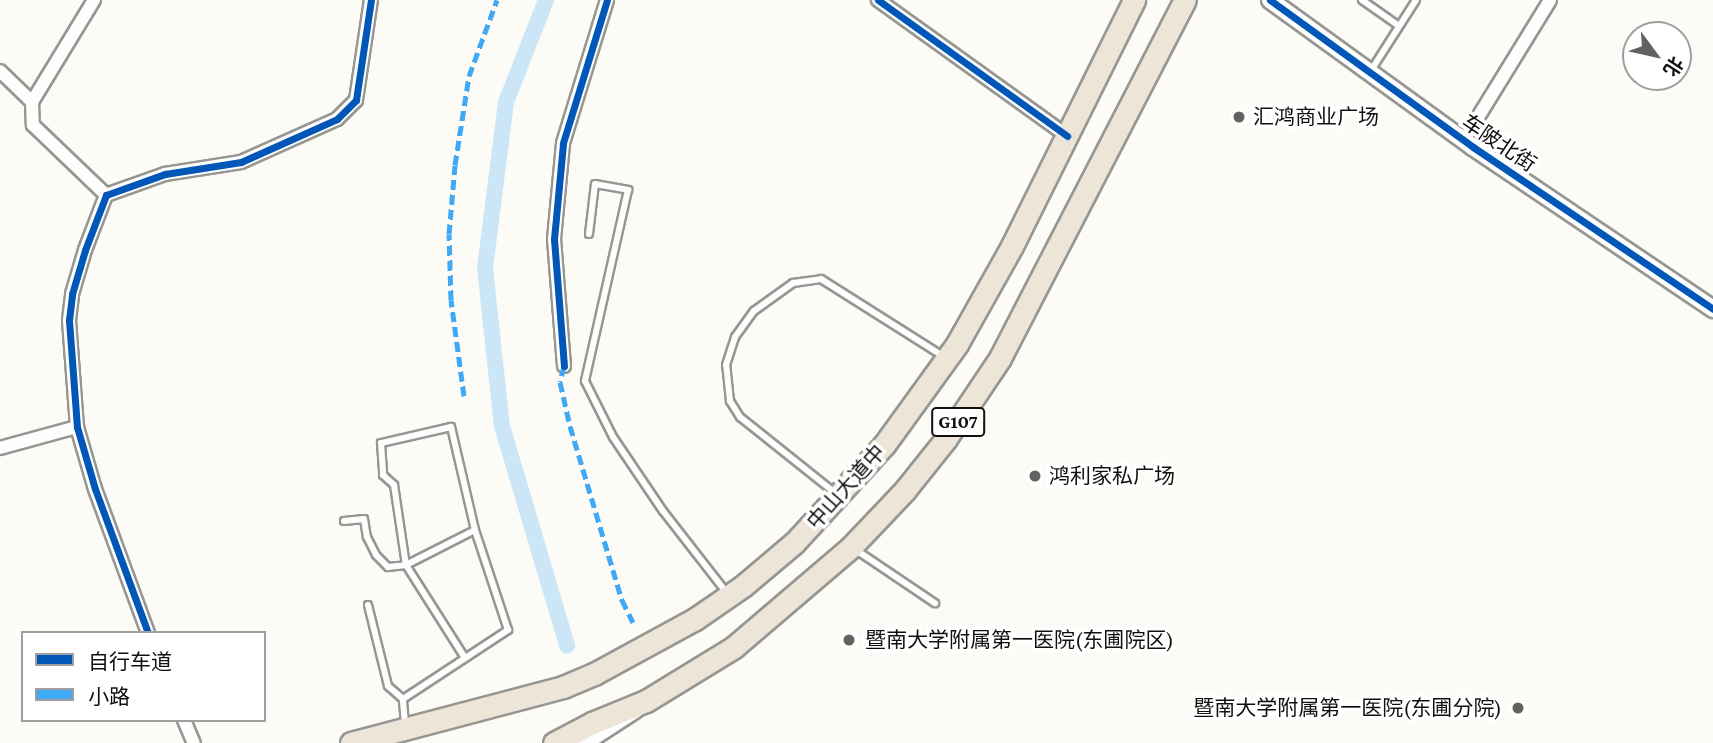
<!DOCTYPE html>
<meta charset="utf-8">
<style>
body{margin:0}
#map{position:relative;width:1713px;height:743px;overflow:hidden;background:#fcfbf5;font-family:"Crimson Pro","Noto Sans SC",serif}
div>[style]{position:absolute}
.canal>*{height:16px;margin:-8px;padding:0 8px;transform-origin:8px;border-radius:8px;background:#cae6f7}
.roads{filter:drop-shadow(2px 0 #969693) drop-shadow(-2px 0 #969693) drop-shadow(0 2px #969693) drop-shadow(0 -2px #969693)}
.service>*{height:6px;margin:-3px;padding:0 3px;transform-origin:3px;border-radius:3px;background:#fffefe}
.minor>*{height:12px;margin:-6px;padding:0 6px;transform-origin:6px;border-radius:6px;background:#fffefe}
.tertiary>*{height:16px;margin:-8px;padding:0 8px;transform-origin:8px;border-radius:8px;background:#fffefe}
.trunk>*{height:21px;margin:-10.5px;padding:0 10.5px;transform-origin:10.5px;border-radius:10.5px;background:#ece5d8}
.quiet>*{height:5px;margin-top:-2.5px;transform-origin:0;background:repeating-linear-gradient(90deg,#3fa9f5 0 10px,transparent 0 15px)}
.cycleway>*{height:7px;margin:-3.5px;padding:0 3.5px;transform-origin:3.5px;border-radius:3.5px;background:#0057b8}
.dots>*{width:19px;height:19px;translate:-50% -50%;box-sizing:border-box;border:4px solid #fff;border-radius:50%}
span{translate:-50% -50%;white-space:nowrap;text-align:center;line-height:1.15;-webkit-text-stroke:7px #fff;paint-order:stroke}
.shield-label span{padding:2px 5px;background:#fff;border:2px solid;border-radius:5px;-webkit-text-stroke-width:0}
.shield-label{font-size:19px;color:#101010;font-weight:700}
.poi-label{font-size:21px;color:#101010}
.left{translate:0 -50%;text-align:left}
.right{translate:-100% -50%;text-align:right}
.street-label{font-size:21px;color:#101010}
.legend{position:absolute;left:21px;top:631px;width:245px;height:91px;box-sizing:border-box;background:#fff;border:2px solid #9f9f9f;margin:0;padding:9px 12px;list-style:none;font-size:21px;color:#101010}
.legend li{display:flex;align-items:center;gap:14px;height:35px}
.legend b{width:35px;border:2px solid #9f9f9f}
.north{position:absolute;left:1622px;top:21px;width:70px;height:70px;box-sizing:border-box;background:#fff;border:2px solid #9f9f9f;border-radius:50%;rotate:123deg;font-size:19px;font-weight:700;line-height:28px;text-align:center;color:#101010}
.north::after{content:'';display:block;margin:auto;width:24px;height:32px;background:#636260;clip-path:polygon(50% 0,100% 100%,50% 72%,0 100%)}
</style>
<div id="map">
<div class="canal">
<div style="left:546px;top:0;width:110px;rotate:111.4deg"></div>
<div style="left:506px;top:102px;width:167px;rotate:97.2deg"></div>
<div style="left:485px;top:268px;width:159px;rotate:83.9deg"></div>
<div style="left:502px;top:426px;width:229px;rotate:73.5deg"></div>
</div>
<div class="roads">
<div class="service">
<div style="left:1362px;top:0;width:45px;rotate:35.1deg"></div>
<div style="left:1370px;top:72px;width:85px;rotate:-57.4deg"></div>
<div style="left:589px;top:234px;width:50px;rotate:-83.2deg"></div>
<div style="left:595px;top:184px;width:34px;rotate:10deg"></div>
<div style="left:628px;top:190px;width:196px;rotate:102.7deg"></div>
<div style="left:585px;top:381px;width:63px;rotate:63.4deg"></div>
<div style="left:613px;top:437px;width:89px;rotate:56deg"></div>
<div style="left:663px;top:511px;width:103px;rotate:52.1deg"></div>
<div style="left:834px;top:492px;width:120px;rotate:-141.4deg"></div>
<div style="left:740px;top:417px;width:19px;rotate:-122deg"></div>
<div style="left:730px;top:401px;width:36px;rotate:-96deg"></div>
<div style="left:726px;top:365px;width:29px;rotate:-72deg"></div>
<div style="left:735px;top:337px;width:32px;rotate:-54deg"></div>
<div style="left:754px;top:311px;width:48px;rotate:-35.7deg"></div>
<div style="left:793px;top:283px;width:28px;rotate:-8deg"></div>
<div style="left:821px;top:279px;width:144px;rotate:32.3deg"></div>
<div style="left:344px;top:521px;width:20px;rotate:-6deg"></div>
<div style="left:364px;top:519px;width:18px;rotate:81deg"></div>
<div style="left:367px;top:537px;width:20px;rotate:63deg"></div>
<div style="left:376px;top:555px;width:17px;rotate:45deg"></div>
<div style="left:388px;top:567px;width:18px;rotate:-6deg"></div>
<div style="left:406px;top:565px;width:77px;rotate:-26.9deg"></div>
<div style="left:853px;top:548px;width:99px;rotate:33.9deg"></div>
<div style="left:368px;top:605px;width:83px;rotate:76.1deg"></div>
<div style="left:388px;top:686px;width:20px;rotate:41deg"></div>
<div style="left:405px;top:724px;width:25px;rotate:-95deg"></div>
<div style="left:403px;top:699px;width:126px;rotate:-33.3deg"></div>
<div style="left:508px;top:630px;width:105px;rotate:-108.3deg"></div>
<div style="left:475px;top:530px;width:106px;rotate:-103.1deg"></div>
<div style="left:451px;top:427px;width:72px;rotate:167.1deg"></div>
<div style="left:381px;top:443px;width:32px;rotate:86deg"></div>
<div style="left:383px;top:475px;width:15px;rotate:42deg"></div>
<div style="left:394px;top:485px;width:81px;rotate:81.5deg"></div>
<div style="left:406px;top:565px;width:110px;rotate:57.6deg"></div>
</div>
<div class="minor">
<div style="left:94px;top:0;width:119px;rotate:121.3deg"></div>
<div style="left:32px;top:102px;width:23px;rotate:88deg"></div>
<div style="left:33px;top:125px;width:101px;rotate:43.8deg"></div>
<div style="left:878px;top:0;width:233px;rotate:35.7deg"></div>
<div style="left:0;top:71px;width:45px;rotate:44.1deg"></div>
<div style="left:1464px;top:140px;width:164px;rotate:-58.4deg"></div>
<div style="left:564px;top:366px;width:127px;rotate:-94.5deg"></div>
<div style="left:554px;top:239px;width:96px;rotate:-84.6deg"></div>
<div style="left:563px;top:143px;width:150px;rotate:-72.9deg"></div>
<div style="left:0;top:448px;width:80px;rotate:-15.3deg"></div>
<div style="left:148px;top:633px;width:153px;rotate:-110.2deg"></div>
<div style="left:95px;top:489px;width:65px;rotate:-106.2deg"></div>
<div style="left:77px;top:427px;width:107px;rotate:-94.3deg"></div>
<div style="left:69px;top:320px;width:26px;rotate:-83deg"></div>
<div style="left:72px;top:294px;width:46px;rotate:-73.5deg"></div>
<div style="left:85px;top:250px;width:59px;rotate:-69.1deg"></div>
<div style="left:106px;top:195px;width:63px;rotate:-19.6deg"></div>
<div style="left:165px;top:174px;width:77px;rotate:-9deg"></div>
<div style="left:241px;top:162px;width:105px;rotate:-24.1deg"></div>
<div style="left:337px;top:119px;width:27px;rotate:-45deg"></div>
<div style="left:356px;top:100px;width:101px;rotate:-81.5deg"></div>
<div style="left:184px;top:720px;width:25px;rotate:67deg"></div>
</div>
<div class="tertiary">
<div style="left:1270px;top:0;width:251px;rotate:35.9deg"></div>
<div style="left:1473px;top:147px;width:290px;rotate:34deg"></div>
<div style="left:584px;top:743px;width:61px;rotate:-32.9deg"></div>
</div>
<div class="trunk">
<div style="left:351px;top:743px;width:219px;rotate:-14.8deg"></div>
<div style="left:563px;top:687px;width:34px;rotate:-23deg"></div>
<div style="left:594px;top:674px;width:115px;rotate:-28.6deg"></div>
<div style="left:695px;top:619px;width:58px;rotate:-34.5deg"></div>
<div style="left:743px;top:586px;width:68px;rotate:-40.2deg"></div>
<div style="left:795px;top:542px;width:132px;rotate:-47.5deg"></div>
<div style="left:884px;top:445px;width:125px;rotate:-54.1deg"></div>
<div style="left:957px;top:344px;width:112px;rotate:-60.7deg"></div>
<div style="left:1012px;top:246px;width:275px;rotate:-63.6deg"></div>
<div style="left:554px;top:743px;width:43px;rotate:-27.8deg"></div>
<div style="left:592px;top:723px;width:58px;rotate:-22.2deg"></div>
<div style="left:646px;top:701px;width:103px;rotate:-31.5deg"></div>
<div style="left:734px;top:647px;width:154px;rotate:-40.5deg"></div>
<div style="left:851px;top:547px;width:79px;rotate:-46.5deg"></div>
<div style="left:905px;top:490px;width:64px;rotate:-51.3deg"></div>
<div style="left:945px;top:440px;width:99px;rotate:-56.1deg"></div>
<div style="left:1000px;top:358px;width:403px;rotate:-62.7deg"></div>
</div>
</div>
<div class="quiet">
<div style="left:564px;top:366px;width:16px;rotate:104deg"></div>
<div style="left:560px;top:382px;width:45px;rotate:77.2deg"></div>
<div style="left:570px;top:426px;width:182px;rotate:73.4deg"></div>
<div style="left:622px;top:600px;width:25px;rotate:64deg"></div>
<div style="left:464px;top:396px;width:97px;rotate:-97.7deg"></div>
<div style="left:451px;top:300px;width:66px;rotate:-91.7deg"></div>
<div style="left:449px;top:234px;width:69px;rotate:-85deg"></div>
<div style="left:455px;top:165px;width:90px;rotate:-81.1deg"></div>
<div style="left:469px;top:76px;width:81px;rotate:-69.8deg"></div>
</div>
<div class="cycleway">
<div style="left:878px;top:0;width:233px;rotate:35.7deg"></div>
<div style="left:1270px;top:0;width:251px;rotate:35.9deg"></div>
<div style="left:1473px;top:147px;width:290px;rotate:34deg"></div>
<div style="left:564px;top:366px;width:127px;rotate:-94.5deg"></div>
<div style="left:554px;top:239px;width:96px;rotate:-84.6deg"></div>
<div style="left:563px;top:143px;width:150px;rotate:-72.9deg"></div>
<div style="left:148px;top:633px;width:153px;rotate:-110.2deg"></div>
<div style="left:95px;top:489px;width:65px;rotate:-106.2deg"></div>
<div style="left:77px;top:427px;width:107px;rotate:-94.3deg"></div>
<div style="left:69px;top:320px;width:26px;rotate:-83deg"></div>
<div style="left:72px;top:294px;width:46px;rotate:-73.5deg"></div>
<div style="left:85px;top:250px;width:59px;rotate:-69.1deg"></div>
<div style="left:106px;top:195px;width:63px;rotate:-19.6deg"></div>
<div style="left:165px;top:174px;width:77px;rotate:-9deg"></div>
<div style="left:241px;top:162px;width:105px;rotate:-24.1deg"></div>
<div style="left:337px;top:119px;width:27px;rotate:-45deg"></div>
<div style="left:356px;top:100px;width:101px;rotate:-81.5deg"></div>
</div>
<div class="dots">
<div style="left:1239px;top:117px;background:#636260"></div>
<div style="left:1035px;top:476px;background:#636260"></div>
<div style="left:849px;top:640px;background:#636260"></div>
<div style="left:1518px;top:708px;background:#636260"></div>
</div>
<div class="shield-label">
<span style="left:958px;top:422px">G107</span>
</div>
<div class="poi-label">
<span class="left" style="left:1253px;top:117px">汇鸿商业广场</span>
<span class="left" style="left:1049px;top:476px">鸿利家私广场</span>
<span class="left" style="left:865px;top:640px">暨南大学附属第一医院(东圃院区)</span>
<span class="right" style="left:1502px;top:708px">暨南大学附属第一医院(东圃分院)</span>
</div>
<div class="street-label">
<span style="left:1499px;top:143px;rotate:34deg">车陂北街</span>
<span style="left:846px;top:487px;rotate:-48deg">中山大道中</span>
</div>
<ul class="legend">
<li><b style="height:9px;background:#0057b8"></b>自行车道</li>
<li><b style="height:9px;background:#3fa9f5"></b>小路</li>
</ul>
<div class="north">北</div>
</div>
